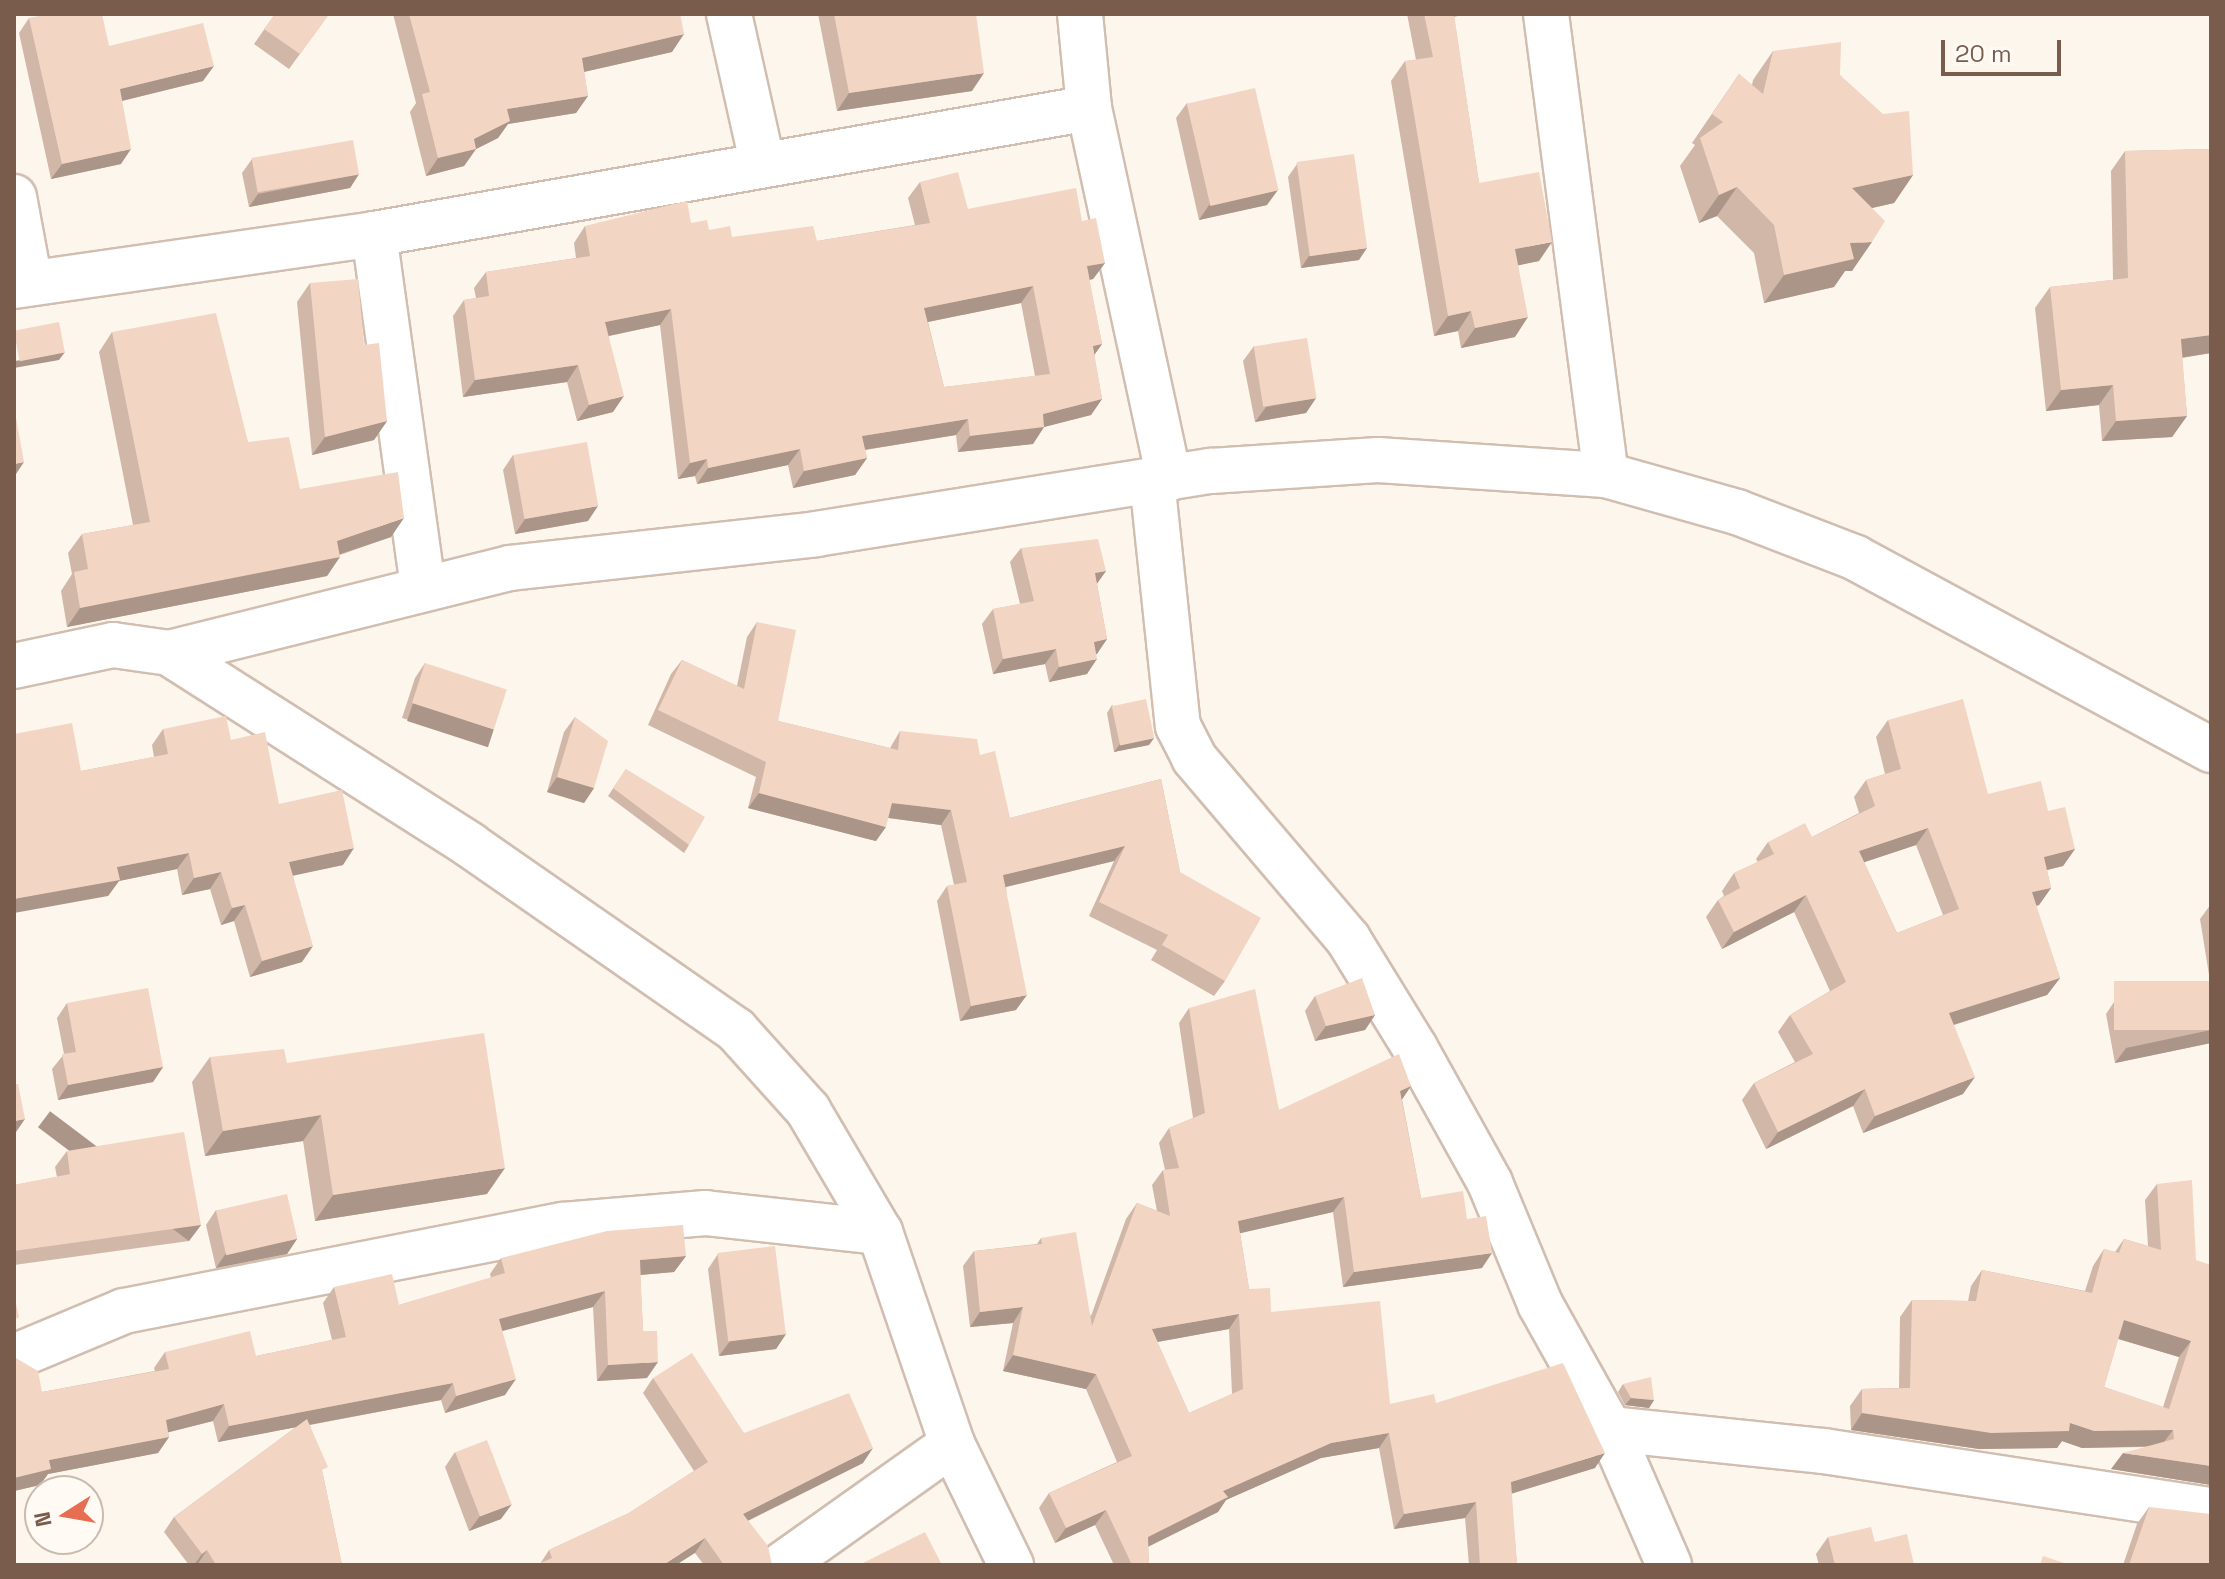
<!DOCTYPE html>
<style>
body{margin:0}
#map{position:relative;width:2225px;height:1579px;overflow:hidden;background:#fdf6ec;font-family:"Space Grotesk",sans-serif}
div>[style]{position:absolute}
.roads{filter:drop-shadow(2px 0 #d1beb0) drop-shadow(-2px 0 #d1beb0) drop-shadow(0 2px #d1beb0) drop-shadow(0 -2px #d1beb0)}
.minor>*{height:44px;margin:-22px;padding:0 22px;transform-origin:22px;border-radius:22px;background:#fff}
.wall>*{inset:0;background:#d1b7a8}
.shaded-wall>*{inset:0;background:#aa9588;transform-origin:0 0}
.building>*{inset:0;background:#f3d5c3;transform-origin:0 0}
span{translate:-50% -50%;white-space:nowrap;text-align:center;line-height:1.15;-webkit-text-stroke:7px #fffaf3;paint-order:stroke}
.frame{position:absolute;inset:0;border:16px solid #7a5c4d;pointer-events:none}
.north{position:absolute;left:24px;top:1475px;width:80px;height:80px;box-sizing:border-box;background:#fffaf3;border:2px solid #cabbb1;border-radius:50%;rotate:259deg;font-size:22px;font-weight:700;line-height:32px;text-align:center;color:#7a5c4d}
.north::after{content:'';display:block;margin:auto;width:28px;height:36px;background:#e76f51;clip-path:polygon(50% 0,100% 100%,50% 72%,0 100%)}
.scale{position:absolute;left:1941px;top:40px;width:120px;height:36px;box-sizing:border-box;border:4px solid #7a5c4d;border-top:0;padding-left:10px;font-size:24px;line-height:28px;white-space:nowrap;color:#7a5c4d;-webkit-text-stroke:6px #fffaf3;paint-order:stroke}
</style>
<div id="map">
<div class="roads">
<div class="minor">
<div style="left:729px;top:14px;width:152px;rotate:77.4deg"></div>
<div style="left:1080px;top:14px;width:94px;rotate:84.5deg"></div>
<div style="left:1089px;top:108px;width:379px;rotate:77.8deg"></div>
<div style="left:1546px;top:14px;width:465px;rotate:82.6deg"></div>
<div style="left:14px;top:197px;width:87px;rotate:79.5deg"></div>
<div style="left:374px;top:234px;width:354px;rotate:82.1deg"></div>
<div style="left:14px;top:286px;width:364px;rotate:-8.2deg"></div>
<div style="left:374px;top:234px;width:726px;rotate:-9.99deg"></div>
<div style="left:1152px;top:480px;width:247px;rotate:84deg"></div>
<div style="left:1178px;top:726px;width:36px;rotate:63deg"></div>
<div style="left:1194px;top:758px;width:238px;rotate:49.6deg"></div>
<div style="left:1348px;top:939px;width:128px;rotate:58.4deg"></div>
<div style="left:1415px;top:1048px;width:154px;rotate:60.9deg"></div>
<div style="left:1490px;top:1183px;width:131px;rotate:67.5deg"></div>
<div style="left:1540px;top:1304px;width:143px;rotate:60.8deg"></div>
<div style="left:1610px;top:1429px;width:148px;rotate:66.5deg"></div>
<div style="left:169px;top:653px;width:351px;rotate:-14deg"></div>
<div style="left:510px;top:568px;width:308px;rotate:-6.3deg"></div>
<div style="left:816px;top:534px;width:400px;rotate:-9.1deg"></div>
<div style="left:1211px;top:471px;width:167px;rotate:-3.8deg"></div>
<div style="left:1378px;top:460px;width:228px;rotate:3.8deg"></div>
<div style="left:1606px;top:475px;width:136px;rotate:15.8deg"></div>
<div style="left:1737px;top:512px;width:128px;rotate:21.1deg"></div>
<div style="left:1856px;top:558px;width:404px;rotate:28.4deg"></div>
<div style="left:14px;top:666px;width:101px;rotate:-12deg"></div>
<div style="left:113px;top:645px;width:57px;rotate:8.1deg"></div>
<div style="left:169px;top:653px;width:357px;rotate:32.5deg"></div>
<div style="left:470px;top:845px;width:324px;rotate:34.8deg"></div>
<div style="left:736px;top:1030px;width:108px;rotate:48deg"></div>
<div style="left:808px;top:1110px;width:142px;rotate:59.5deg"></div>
<div style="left:880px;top:1232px;width:224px;rotate:71.2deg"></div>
<div style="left:952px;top:1444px;width:135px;rotate:64deg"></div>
<div style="left:14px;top:1357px;width:119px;rotate:-22.7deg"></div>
<div style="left:124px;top:1311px;width:447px;rotate:-11.1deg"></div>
<div style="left:563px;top:1225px;width:143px;rotate:-4.8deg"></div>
<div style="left:705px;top:1213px;width:176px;rotate:6.2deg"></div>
<div style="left:1610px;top:1429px;width:215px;rotate:5.9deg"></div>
<div style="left:1824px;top:1451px;width:391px;rotate:8.7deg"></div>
<div style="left:782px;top:1565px;width:209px;rotate:-35.4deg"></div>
</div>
</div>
<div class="wall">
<div style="clip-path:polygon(275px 14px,329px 14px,289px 69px,254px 44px)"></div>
<div style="clip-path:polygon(393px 14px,680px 14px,672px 52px,584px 72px,588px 96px,576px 113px,508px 124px,498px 138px,476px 149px,464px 166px,426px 176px,410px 112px,416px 103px)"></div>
<div style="clip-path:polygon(818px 14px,976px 14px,972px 91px,837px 111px)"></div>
<div style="clip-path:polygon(1407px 14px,1466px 14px,1454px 17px,1479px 183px,1539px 261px,1518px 265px,1515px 337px,1461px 348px,1458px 331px,1434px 336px,1391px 81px,1405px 61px,1416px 60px)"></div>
<div style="clip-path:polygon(29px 18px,109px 46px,203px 81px,122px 101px,121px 164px,51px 179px,19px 33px)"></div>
<div style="clip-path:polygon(1773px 51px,1840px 75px,1913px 175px,1894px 203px,1872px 208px,1852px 271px,1845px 271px,1834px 287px,1764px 303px,1754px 253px,1717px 216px,1699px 223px,1680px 166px,1695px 145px,1692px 143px,1739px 74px,1752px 85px,1753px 80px)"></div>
<div style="clip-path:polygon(1187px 103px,1267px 205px,1199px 220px,1176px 118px)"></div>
<div style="clip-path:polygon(2211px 149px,2211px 353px,2182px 358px,2187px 416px,2172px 437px,2102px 441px,2099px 405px,2046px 411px,2035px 308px,2050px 287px,2113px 280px,2111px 171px,2125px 151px)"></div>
<div style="clip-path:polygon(252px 159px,359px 174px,350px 188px,249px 207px,242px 173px)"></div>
<div style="clip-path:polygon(1297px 164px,1359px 260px,1301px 268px,1288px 177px)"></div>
<div style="clip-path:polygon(evenodd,920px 182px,968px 209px,1082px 221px,1105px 263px,1093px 279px,1089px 280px,1102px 344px,1094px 355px,1102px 399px,1091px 415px,1044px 427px,1033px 444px,958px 452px,956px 435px,865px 450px,867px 458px,855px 475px,793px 488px,788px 465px,697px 484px,695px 476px,678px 479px,660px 325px,609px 336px,613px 412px,577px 421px,567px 382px,463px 397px,453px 316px,464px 300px,476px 298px,474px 288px,486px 272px,576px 258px,574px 243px,585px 226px,691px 223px,709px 230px,732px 237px,817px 241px,915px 225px,908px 198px,920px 182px,1021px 303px,1035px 376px,944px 387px,928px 322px,1021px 303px)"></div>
<div style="clip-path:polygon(310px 283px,364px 345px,387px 421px,374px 440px,312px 455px,297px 302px)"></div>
<div style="clip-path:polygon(112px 332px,248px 442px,300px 489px,391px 537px,340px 555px,327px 576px,67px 627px,61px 591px,72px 574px,68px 553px,82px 534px,133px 525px,99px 352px)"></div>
<div style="clip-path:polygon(1254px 346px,1316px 398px,1306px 413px,1255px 422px,1243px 361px)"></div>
<div style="clip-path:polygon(513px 455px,588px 521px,515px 534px,503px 470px)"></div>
<div style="clip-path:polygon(1021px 548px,1106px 571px,1097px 584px,1107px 639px,1096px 654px,1087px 674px,1049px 682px,1045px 664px,993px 674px,982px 624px,993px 609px,1020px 604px,1010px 562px)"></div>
<div style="clip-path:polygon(757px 622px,778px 721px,890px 748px,900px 731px,980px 755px,1010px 818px,1161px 779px,1180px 872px,1225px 981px,1214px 996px,1151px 960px,1157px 950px,1089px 916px,1114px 861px,1006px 887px,1016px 1010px,960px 1021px,937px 901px,947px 886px,954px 885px,941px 825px,888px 818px,876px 841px,748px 808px,756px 777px,648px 725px,671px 674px,682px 660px,737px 686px,747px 637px)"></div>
<div style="clip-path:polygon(425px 663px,484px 744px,402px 718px,415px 678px)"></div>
<div style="clip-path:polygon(1112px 705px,1154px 738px,1149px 745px,1114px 752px,1107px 713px)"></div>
<div style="clip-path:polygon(575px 717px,594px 788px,584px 803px,547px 792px,564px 732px)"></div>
<div style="clip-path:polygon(evenodd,1888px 720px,1988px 794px,2048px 811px,2075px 849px,2063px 866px,2047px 870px,2051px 888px,2039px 905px,2036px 906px,2060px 978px,2047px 995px,1954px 1025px,1963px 1094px,1863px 1133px,1853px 1106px,1766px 1149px,1742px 1100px,1754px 1083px,1795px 1062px,1778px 1032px,1790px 1015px,1830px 991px,1794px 912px,1722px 949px,1706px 917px,1718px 900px,1724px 896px,1722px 891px,1734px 873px,1758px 862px,1756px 859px,1768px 842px,1812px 837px,1859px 813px,1854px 797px,1866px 780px,1885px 774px,1876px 737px,1888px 720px,1916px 845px,1943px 915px,1897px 933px,1864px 862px,1916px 845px)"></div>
<div style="clip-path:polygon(163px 729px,231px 740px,279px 804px,343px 865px,293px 875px,302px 962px,250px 977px,234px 921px,221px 925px,210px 889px,182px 895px,177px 869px,119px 881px,108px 896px,81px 771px,154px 757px,152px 745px)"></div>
<div style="clip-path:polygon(626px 769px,689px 845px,684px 853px,608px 796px)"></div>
<div style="clip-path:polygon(2211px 904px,2211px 1043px,2115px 1063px,2106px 1014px,2116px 999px,2210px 981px,2200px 919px)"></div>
<div style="clip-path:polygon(1315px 996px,1375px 1015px,1365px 1030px,1315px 1041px,1305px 1011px)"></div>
<div style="clip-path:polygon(67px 1003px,163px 1067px,153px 1082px,58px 1100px,52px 1069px,64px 1054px,57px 1018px)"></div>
<div style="clip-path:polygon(evenodd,1189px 1008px,1279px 1110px,1411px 1086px,1402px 1099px,1421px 1198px,1467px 1219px,1482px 1268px,1343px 1287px,1333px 1212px,1240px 1233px,1249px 1289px,1271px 1312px,1390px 1404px,1436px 1403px,1595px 1468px,1511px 1494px,1517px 1565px,1469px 1565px,1465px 1518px,1394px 1529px,1379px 1448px,1321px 1458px,1226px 1500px,1218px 1512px,1148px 1547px,1149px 1565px,1114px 1565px,1095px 1525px,1055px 1543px,1039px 1508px,1049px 1493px,1117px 1462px,1086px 1389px,1003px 1371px,1013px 1323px,970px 1327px,963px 1266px,974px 1251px,1037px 1244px,1041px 1238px,1091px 1316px,1126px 1219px,1137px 1203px,1157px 1211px,1152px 1185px,1163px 1170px,1165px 1170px,1159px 1143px,1169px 1128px,1193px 1118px,1179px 1023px,1189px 1008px,1229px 1329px,1232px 1394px,1189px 1413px,1157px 1342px,1229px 1329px)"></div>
<div style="clip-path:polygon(210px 1057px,487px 1194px,315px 1221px,303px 1141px,205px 1156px,192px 1082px)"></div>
<div style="clip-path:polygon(67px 1151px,201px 1225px,189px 1241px,14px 1265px,14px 1185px,57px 1177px,55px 1167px)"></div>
<div style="clip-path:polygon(evenodd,2157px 1184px,2196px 1260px,2211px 1485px,2111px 1469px,2146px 1447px,2082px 1448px,2062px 1441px,2057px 1448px,1979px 1449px,1851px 1430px,1850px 1406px,1862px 1389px,1899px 1388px,1900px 1317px,1912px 1300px,1968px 1301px,1971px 1286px,1982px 1270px,2085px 1291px,2093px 1266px,2104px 1249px,2115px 1252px,2124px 1239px,2148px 1246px,2145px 1200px,2157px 1184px,2118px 1339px,2179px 1357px,2163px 1407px,2104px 1387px,2118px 1339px)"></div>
<div style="clip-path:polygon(216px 1210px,297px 1239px,287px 1254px,216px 1268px,206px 1225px)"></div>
<div style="clip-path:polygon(718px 1254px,786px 1334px,776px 1349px,719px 1356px,708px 1269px)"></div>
<div style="clip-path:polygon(686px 1256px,674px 1272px,640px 1275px,643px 1331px,647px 1378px,597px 1381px,593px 1307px,502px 1331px,505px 1395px,445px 1413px,441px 1400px,310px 1425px,323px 1475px,342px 1565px,189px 1565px,164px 1532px,174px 1517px,296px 1427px,218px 1442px,213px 1421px,168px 1432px,169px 1437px,158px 1453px,48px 1474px,40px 1485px,14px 1491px,14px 1357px,42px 1392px,155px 1371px,154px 1368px,165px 1352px,256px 1356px,332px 1340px,323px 1303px,334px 1287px,399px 1305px,491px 1278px,490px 1274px,501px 1258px)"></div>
<div style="clip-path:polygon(653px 1378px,744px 1433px,863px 1463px,748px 1521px,772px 1565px,704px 1565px,695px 1553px,540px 1564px,549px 1550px,629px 1513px,694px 1471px,643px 1393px)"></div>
<div style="clip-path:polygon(1623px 1384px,1654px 1400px,1649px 1408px,1625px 1405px,1618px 1392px)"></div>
<div style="clip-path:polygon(455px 1452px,501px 1519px,469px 1531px,445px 1467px)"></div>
<div style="clip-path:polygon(2149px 1507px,2211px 1565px,2123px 1565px,2137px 1524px)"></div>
<div style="clip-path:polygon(1828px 1537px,1875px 1542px,1914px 1565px,1819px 1565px,1816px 1554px)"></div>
</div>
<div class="shaded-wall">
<div style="clip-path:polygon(684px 34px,672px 52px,570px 75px,582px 58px)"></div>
<div style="clip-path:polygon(214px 66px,203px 81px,109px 104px,120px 89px)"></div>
<div style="clip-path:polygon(984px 73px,972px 91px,837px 111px,849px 93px)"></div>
<div style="clip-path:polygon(588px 96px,576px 113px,508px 124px,498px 138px,476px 149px,464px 166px,426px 176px,438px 158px,474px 139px,507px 109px)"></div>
<div style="clip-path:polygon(131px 149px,121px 164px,51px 179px,62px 164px)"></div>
<div style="clip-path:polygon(359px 174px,350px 188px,249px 207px,258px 194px)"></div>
<div style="clip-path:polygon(1913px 175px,1894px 203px,1832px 217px,1852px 188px)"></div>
<div style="clip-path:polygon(1737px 187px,1717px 216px,1699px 223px,1719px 195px)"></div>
<div style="clip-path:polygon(1278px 190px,1267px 205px,1199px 220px,1209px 205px)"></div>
<div style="clip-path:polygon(1552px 242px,1539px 261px,1501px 269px,1515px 249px)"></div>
<div style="clip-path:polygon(1872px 242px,1852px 271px,1845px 271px,1834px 287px,1764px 303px,1784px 275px,1850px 243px)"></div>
<div style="clip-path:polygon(1367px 248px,1359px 260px,1301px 268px,1309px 256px)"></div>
<div style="clip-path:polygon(1105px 263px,1093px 279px,1075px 283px,1087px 266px)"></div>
<div style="clip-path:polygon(1033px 286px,1021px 303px,913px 325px,924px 308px)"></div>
<div style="clip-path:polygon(671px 309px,660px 325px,594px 339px,605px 322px)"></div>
<div style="clip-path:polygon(1471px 311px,1458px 331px,1434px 336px,1448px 316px)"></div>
<div style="clip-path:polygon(1528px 317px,1515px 337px,1461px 348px,1475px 328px)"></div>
<div style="clip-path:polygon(2211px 335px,2211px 353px,2166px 360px,2181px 339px)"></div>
<div style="clip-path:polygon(1102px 344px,1090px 361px,1093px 346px)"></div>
<div style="clip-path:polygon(65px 352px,59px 360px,14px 368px,15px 361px)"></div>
<div style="clip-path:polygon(578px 365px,567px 382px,463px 397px,475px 380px)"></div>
<div style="clip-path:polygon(2113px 385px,2099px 405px,2046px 411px,2061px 390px)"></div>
<div style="clip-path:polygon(624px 396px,613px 412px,577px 421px,589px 405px)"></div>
<div style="clip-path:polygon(1316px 398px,1306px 413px,1255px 422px,1266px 407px)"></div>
<div style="clip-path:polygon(1102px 399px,1091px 415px,1044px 427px,1033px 444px,958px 452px,970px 436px,1043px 414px)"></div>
<div style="clip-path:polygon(2187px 416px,2172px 437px,2102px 441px,2116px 421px)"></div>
<div style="clip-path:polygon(968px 419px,956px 435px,851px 452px,862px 436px)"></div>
<div style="clip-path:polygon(387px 421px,374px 440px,312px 455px,325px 437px)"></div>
<div style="clip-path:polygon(800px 449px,788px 465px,697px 484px,708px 468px)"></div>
<div style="clip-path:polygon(867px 458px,855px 475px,793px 488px,804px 471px)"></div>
<div style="clip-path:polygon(707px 459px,695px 476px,678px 479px,690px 463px)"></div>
<div style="clip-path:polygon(24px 462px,14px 477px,14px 464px)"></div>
<div style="clip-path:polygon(598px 506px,588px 521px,515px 534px,525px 519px)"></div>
<div style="clip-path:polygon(404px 518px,391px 537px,325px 559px,340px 557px,327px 576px,67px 627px,80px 608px,337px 541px)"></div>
<div style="clip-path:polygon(1106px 571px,1095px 586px,1095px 573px)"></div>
<div style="clip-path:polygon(1107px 639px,1097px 654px,1083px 657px,1094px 642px)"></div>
<div style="clip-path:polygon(1056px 649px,1045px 664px,993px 674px,1003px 659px)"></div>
<div style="clip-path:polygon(1097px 659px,1087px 674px,1049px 682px,1059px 667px)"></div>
<div style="left:413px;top:703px;width:85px;height:19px;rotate:18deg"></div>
<div style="clip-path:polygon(1154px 738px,1149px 745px,1114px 752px,1120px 744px)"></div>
<div style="clip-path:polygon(557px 777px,594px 788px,584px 803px,547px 792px)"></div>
<div style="clip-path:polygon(759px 793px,886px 827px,876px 841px,748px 808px)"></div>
<div style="clip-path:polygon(892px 803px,951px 810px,941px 825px,882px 817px)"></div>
<div style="clip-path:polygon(1928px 828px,1916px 845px,1847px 868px,1859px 851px)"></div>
<div style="clip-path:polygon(1125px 846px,1114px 861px,993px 890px,1003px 875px)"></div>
<div style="clip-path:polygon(354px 848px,343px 865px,278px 879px,289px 862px)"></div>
<div style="clip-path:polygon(2075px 849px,2063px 866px,2031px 874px,2044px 857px)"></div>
<div style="clip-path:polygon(189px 853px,177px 869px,119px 881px,108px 896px,14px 913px,14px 899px,117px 867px)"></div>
<div style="clip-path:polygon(221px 872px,210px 889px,182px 895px,194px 878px)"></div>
<div style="clip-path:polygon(2051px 888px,2039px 905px,2020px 910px,2032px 892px)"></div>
<div style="clip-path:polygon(1806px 895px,1794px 912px,1722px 949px,1734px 932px)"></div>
<div style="clip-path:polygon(245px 905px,234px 921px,221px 925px,232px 908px)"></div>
<div style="clip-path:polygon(313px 946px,302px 962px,250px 977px,262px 961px)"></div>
<div style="clip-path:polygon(2060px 978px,2047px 995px,1937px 1030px,1949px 1013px)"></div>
<div style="clip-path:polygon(1027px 995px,1016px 1010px,960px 1021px,971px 1006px)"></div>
<div style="clip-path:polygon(1375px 1015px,1365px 1030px,1315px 1041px,1326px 1026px)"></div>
<div style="clip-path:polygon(2211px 1030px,2211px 1043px,2115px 1063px,2126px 1048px)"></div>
<div style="clip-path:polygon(163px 1067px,153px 1082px,58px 1100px,68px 1085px)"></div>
<div style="clip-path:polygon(1975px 1077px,1963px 1094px,1863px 1133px,1875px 1116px)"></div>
<div style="clip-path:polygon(1411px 1086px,1401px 1101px,1400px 1091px)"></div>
<div style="clip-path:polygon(1865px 1089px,1853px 1106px,1766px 1149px,1778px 1132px)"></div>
<div style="clip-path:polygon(321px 1115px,303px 1141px,205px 1156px,223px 1131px)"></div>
<div style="clip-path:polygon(25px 1119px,14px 1135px,14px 1121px)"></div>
<div style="clip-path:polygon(505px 1168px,487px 1194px,315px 1221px,333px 1195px)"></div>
<div style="clip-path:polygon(1344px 1197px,1333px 1212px,1228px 1236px,1238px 1221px)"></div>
<div style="left:201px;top:1225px;width:20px;height:189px;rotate:127deg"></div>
<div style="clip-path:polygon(297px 1239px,287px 1254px,216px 1268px,226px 1253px)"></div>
<div style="clip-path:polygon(1492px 1253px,1482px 1268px,1343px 1287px,1354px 1272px)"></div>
<div style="clip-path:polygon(686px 1256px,674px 1272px,628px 1276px,640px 1260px)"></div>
<div style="clip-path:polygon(605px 1291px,593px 1307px,487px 1335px,499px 1319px)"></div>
<div style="clip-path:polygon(1023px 1307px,1013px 1323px,970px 1327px,980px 1312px)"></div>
<div style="clip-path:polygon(1239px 1314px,1229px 1329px,1141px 1345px,1152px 1329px)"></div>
<div style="clip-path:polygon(2124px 1320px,2191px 1341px,2179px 1357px,2112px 1337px)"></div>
<div style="clip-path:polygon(786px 1334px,776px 1349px,719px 1356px,730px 1341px)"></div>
<div style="clip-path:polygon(1013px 1355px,1096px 1374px,1086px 1389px,1003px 1371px)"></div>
<div style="clip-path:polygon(658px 1362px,647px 1378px,597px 1381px,608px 1365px)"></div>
<div style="clip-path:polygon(516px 1379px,505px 1395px,445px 1413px,456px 1396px)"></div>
<div style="clip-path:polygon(453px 1383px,441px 1400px,218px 1442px,229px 1426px)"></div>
<div style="clip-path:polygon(1631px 1398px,1654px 1400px,1649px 1408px,1625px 1405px)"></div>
<div style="clip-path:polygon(224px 1404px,213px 1421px,154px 1436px,166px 1420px)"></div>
<div style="clip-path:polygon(1862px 1413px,2070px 1423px,2173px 1430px,2161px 1446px,2082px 1448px,2062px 1441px,2057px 1448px,1979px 1449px,1851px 1430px)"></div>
<div style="clip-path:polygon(1389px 1433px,1379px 1448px,1321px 1458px,1226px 1500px,1218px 1512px,1137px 1552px,1148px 1537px,1223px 1491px,1331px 1443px)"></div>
<div style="clip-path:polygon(169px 1437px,158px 1453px,48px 1474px,40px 1485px,14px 1491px,14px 1478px,49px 1460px)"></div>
<div style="clip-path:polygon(873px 1448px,863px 1463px,733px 1528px,743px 1514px)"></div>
<div style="clip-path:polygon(1605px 1453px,1595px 1468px,1500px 1497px,1511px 1482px)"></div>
<div style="clip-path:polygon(2123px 1453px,2211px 1466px,2211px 1485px,2111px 1469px)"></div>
<div style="clip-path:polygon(1476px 1502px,1465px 1518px,1394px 1529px,1404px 1514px)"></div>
<div style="clip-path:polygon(512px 1504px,501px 1519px,469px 1531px,480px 1516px)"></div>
<div style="clip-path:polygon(1106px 1510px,1095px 1525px,1055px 1543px,1066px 1528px)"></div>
<div style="clip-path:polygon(705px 1538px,695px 1553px,676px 1565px,663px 1565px)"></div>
<div style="clip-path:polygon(207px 1550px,197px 1565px,194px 1565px,202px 1554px)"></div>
</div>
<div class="building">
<div style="clip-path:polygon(49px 14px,102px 14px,109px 46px,203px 23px,214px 66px,120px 89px,131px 149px,62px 164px,29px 18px)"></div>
<div style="clip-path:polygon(275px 14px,329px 14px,300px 54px,264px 29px)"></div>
<div style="clip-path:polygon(409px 14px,680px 14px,684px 34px,582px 58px,588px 96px,507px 109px,510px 121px,474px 139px,476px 149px,438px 158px,422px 94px,430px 92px)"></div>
<div style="clip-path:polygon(834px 14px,976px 14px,984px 73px,849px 93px)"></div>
<div style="clip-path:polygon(1424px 14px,1454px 14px,1479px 183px,1539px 172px,1552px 242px,1515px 249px,1528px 317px,1475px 328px,1471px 311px,1448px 316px,1405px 61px,1433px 57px)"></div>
<div style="clip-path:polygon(1841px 42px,1840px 75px,1883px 114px,1909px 111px,1913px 175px,1852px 188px,1885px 221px,1872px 242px,1850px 243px,1854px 259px,1784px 275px,1774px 225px,1737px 187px,1719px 195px,1700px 138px,1723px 122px,1712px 114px,1739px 74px,1763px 94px,1773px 51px)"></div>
<div style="left:1255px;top:88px;width:105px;height:70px;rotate:77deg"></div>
<div style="left:353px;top:140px;width:35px;height:103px;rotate:80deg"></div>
<div style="clip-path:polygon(2211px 149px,2211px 335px,2181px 339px,2187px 416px,2116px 421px,2113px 385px,2061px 390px,2050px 287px,2128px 278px,2125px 151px)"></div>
<div style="left:1354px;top:154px;width:95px;height:58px;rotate:82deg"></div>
<div style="clip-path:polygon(evenodd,958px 172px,968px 209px,1076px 188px,1082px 221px,1096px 218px,1105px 263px,1087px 266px,1102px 344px,1093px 346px,1102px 399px,1043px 414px,1044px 427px,970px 436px,968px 419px,862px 436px,867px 458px,804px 471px,800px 449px,708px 468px,707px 459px,690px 463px,671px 309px,605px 322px,624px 396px,589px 405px,578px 365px,475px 380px,464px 300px,489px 296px,486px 272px,590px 256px,585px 226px,687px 201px,691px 223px,707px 220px,709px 230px,730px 226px,732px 237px,813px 226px,817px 241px,930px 223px,920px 182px,958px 172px,1033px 286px,1050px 374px,944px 387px,924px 308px,1033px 286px)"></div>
<div style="clip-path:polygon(358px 279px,364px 345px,379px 343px,387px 421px,325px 437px,310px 283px)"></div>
<div style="clip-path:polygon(216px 313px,248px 442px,289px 437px,300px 489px,398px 472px,404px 518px,337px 541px,340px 557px,80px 608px,74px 572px,88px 569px,82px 534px,150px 522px,112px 332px)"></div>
<div style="left:59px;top:322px;width:31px;height:46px;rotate:79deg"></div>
<div style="left:1307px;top:338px;width:61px;height:54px;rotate:81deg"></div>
<div style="clip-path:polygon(14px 418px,16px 418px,24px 462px,14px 464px)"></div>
<div style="left:587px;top:442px;width:65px;height:75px;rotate:80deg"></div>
<div style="clip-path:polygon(1098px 539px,1106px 571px,1095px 573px,1107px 639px,1094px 642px,1097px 659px,1059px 667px,1056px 649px,1003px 659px,993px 609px,1034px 601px,1021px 548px)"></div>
<div style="clip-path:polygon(757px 622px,796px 630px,778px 721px,898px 750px,900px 731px,977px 739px,980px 755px,995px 751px,1010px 818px,1161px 779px,1180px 872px,1261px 918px,1225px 981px,1162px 945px,1168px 935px,1099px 902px,1125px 846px,1003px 875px,1027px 995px,971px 1006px,947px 886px,967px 882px,951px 810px,892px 803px,886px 827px,759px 793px,766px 762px,658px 710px,682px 660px,744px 689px)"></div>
<div style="left:425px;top:663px;width:86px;height:42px;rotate:18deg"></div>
<div style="left:1146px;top:699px;width:40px;height:35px;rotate:78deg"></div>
<div style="clip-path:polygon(evenodd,1963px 699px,1988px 794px,2041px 781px,2048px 811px,2065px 807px,2075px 849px,2044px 857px,2051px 888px,2032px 892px,2060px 978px,1949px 1013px,1975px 1077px,1875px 1116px,1865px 1089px,1778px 1132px,1754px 1083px,1813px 1054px,1790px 1015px,1846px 982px,1806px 895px,1734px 932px,1718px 900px,1740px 888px,1734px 873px,1774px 854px,1768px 842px,1805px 823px,1812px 837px,1875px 806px,1866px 780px,1901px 769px,1888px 720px,1963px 699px,1928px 828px,1959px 909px,1897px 933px,1859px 851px,1928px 828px)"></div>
<div style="clip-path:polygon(226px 716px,231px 740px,265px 732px,279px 804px,342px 790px,354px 848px,289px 862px,313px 946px,262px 961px,245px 905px,232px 908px,221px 872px,194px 878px,189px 853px,117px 867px,120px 880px,14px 899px,14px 734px,72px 723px,81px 771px,168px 754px,163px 729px)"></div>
<div style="clip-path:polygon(575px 717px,608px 741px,594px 788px,557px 777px)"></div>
<div style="clip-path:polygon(626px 769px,705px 817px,689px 845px,613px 788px)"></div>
<div style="clip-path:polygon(1362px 978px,1375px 1015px,1326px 1026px,1315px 996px)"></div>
<div style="left:2211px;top:981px;width:49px;height:97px;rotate:90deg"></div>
<div style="clip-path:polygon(148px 988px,163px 1067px,68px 1085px,62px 1054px,76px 1052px,67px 1003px)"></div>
<div style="clip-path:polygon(evenodd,1255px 989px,1279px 1110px,1399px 1054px,1411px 1086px,1400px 1091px,1421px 1198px,1463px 1191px,1467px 1219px,1486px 1216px,1492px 1253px,1354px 1272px,1344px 1197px,1238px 1221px,1249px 1289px,1270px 1288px,1271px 1312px,1380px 1301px,1390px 1404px,1434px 1394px,1436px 1403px,1563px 1363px,1605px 1453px,1511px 1482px,1517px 1565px,1480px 1565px,1476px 1502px,1404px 1514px,1389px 1433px,1331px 1443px,1223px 1491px,1228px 1497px,1148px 1537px,1149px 1565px,1132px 1565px,1106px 1510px,1066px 1528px,1049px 1493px,1132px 1456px,1096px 1374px,1013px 1355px,1023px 1307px,980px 1312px,974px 1251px,1042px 1244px,1041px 1238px,1076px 1232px,1092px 1326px,1137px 1203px,1170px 1216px,1163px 1170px,1179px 1168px,1169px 1128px,1205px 1113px,1189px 1008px,1255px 989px,1239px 1314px,1243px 1389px,1189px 1413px,1152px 1329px,1239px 1314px)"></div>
<div style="clip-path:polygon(484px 1033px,505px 1168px,333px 1195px,321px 1115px,223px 1131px,210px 1057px,284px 1049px,287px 1063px)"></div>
<div style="clip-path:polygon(14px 1084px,18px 1084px,25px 1119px,14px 1121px)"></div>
<div style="clip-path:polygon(184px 1132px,201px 1225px,14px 1251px,14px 1185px,70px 1174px,67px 1151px)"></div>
<div style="clip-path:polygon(evenodd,2192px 1180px,2196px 1260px,2211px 1265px,2211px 1466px,2123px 1453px,2174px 1439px,2173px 1430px,2094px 1431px,2070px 1423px,2069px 1431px,1991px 1433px,1862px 1413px,1862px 1389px,1910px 1388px,1912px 1300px,1976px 1301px,1982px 1270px,2092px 1293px,2104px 1249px,2119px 1253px,2124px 1239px,2161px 1250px,2157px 1184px,2192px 1180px,2124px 1320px,2191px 1341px,2169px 1409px,2104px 1387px,2124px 1320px)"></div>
<div style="left:287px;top:1194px;width:46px;height:73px;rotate:77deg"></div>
<div style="clip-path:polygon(683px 1225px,686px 1256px,640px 1260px,643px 1331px,657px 1331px,658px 1362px,608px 1365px,605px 1291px,499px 1319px,516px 1379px,456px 1396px,453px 1383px,229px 1426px,224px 1404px,166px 1420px,169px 1437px,49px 1460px,51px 1469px,14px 1478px,14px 1357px,38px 1371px,42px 1392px,169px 1369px,165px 1352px,250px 1331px,256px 1356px,346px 1337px,334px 1287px,392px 1274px,399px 1305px,505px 1273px,501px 1258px,607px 1231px)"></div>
<div style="left:775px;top:1246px;width:89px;height:58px;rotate:83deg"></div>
<div style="clip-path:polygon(14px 1295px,19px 1317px,14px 1320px)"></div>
<div style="clip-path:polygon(692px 1353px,744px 1433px,849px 1393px,873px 1448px,743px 1514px,768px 1546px,772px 1565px,724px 1565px,705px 1538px,663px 1565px,536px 1565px,552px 1558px,549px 1550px,629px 1513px,708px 1462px,653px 1378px)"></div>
<div style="clip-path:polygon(1651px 1377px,1654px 1400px,1631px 1398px,1623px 1384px)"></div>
<div style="clip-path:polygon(307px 1419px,328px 1467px,322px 1470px,342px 1565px,216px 1565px,207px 1550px,202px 1554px,174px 1517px)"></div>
<div style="left:487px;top:1440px;width:69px;height:34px;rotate:69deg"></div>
<div style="clip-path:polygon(2149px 1507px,2211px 1514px,2211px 1565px,2129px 1565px)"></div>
<div style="clip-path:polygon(1871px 1527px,1875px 1542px,1907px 1534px,1914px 1565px,1835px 1565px,1828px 1537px)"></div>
<div style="clip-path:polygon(925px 1532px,942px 1565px,859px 1565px)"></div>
<div style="clip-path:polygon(2043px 1556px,2070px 1565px,2040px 1565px)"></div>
</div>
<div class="frame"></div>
<div class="north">N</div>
<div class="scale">20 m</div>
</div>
